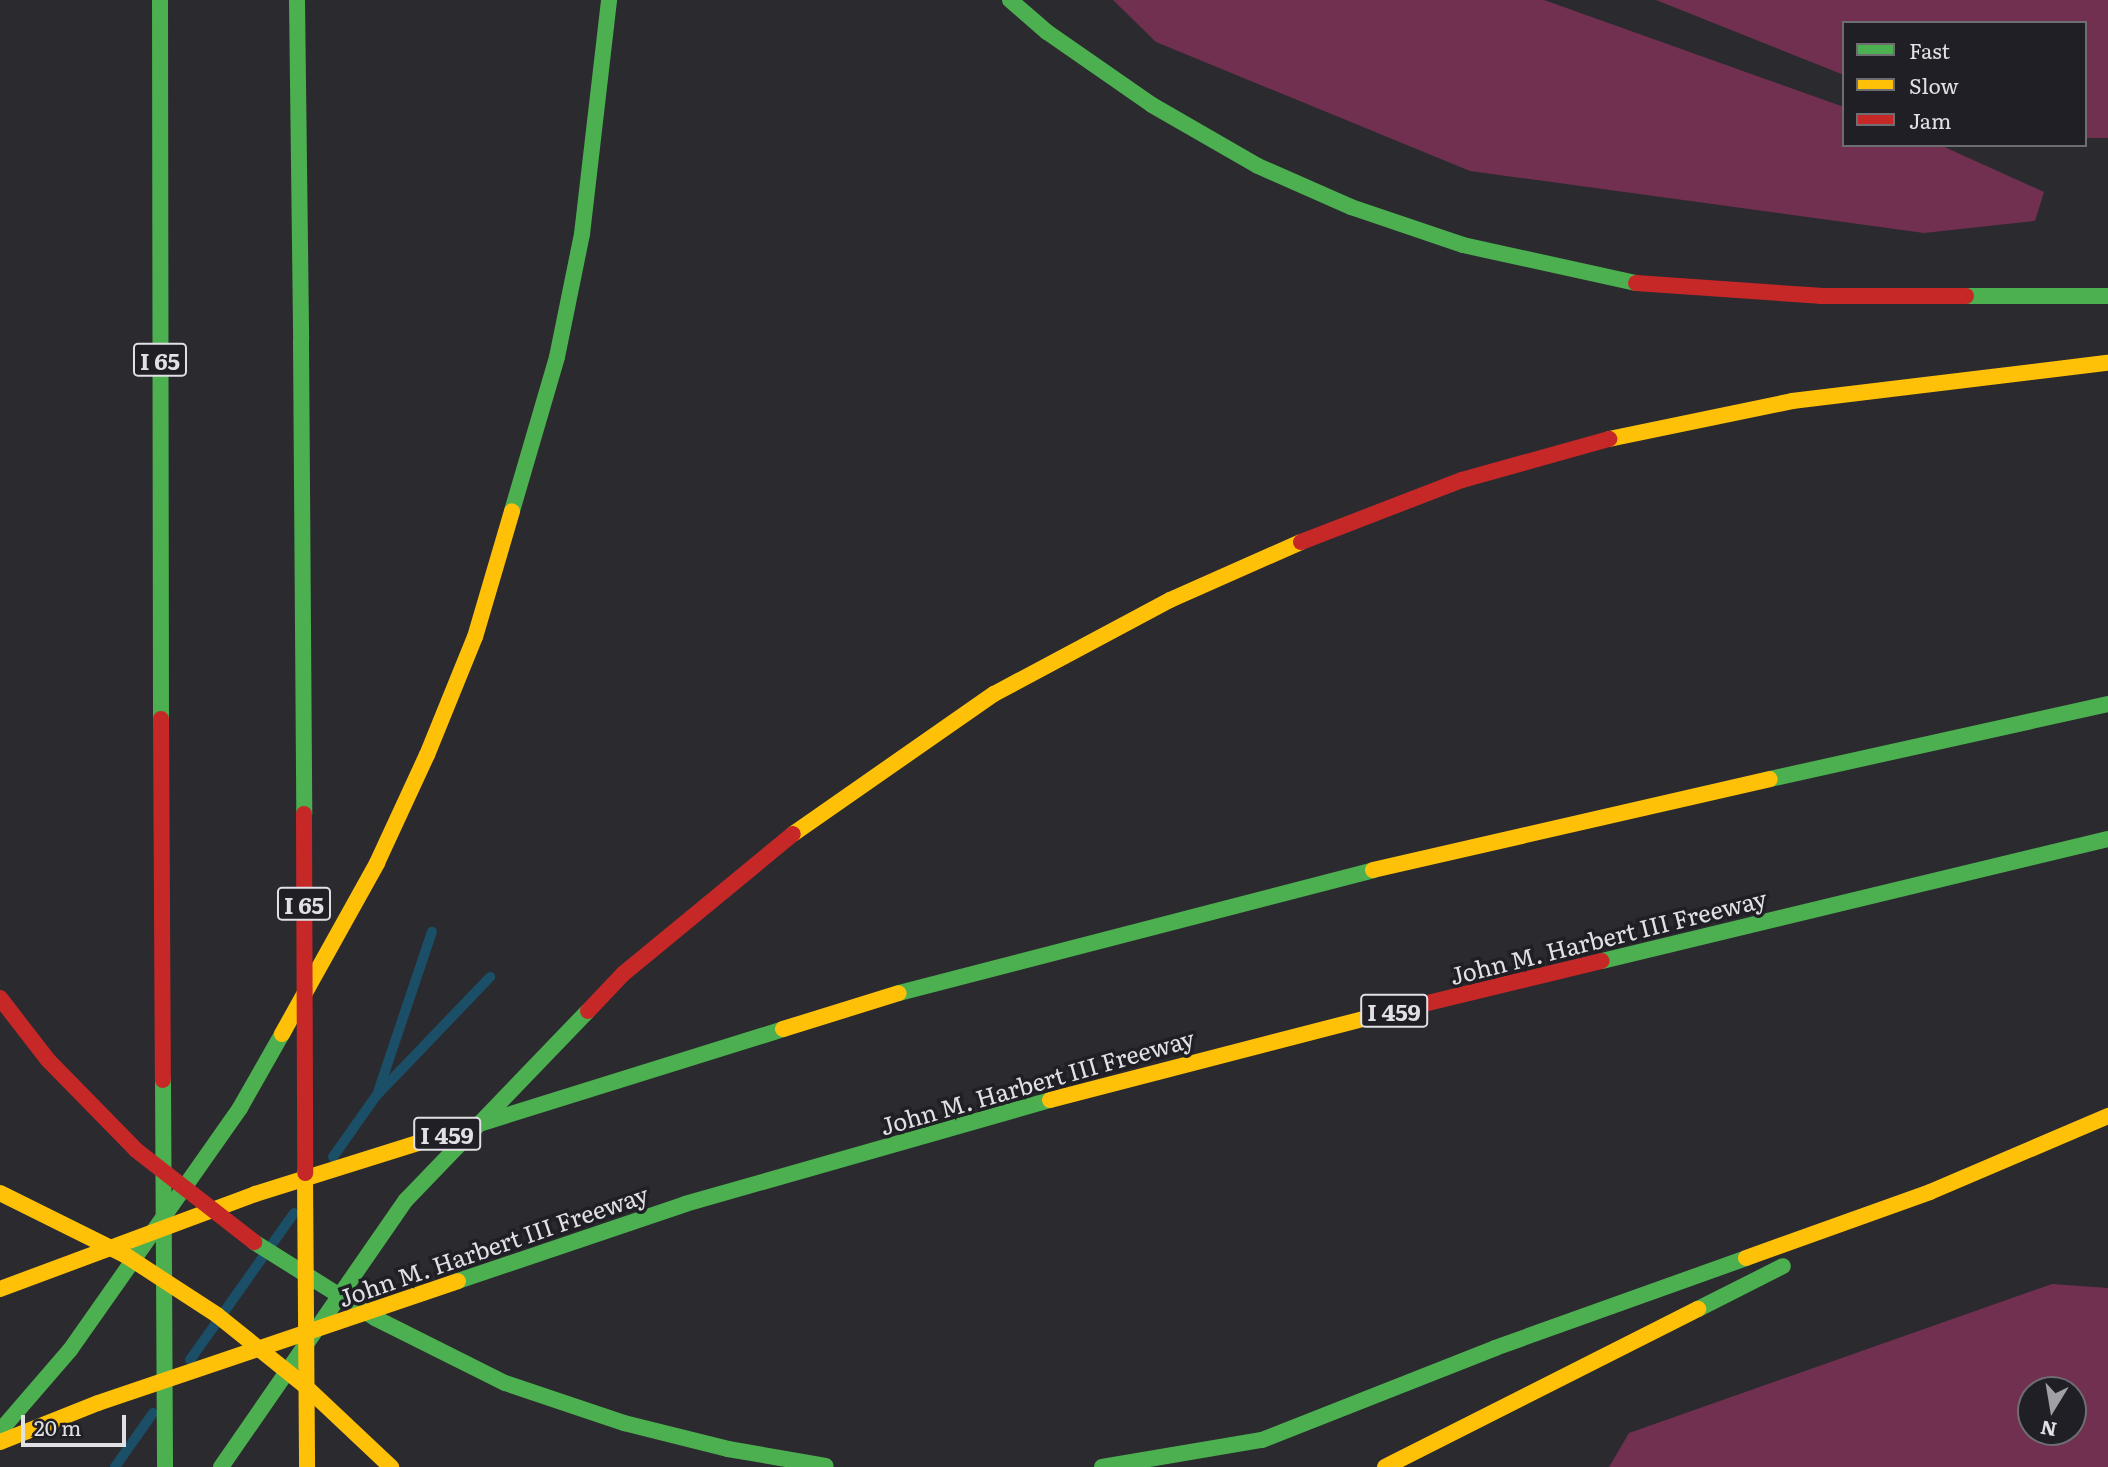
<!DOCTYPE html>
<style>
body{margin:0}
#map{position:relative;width:2108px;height:1467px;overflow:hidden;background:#2b2a2f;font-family:Literata,serif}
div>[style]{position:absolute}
.green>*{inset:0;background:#713050}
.stream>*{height:10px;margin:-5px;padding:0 5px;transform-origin:5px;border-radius:5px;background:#1b4e67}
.fast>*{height:16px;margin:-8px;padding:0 8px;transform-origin:8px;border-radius:8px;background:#4caf50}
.slow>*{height:16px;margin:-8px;padding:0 8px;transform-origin:8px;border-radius:8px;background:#ffc107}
.jam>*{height:16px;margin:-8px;padding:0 8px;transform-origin:8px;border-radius:8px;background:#c62828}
.fast-bridge>*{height:16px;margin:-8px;padding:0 8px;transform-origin:8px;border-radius:8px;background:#4caf50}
.slow-bridge>*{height:16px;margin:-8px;padding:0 8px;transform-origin:8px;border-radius:8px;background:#ffc107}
.jam-bridge>*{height:16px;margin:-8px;padding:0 8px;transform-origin:8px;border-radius:8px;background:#c62828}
span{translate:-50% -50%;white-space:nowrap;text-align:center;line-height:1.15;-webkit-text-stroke:7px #201f26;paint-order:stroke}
.shield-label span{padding:2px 5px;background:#201f26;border:2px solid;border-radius:5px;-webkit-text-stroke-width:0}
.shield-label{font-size:23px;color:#e1e1e5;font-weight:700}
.street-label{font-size:24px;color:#e1e1e5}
.legend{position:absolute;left:1842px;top:21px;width:245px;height:126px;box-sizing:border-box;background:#201f26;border:2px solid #6d6d72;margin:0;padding:9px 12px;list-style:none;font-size:21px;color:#e1e1e5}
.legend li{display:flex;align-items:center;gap:14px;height:35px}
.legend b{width:35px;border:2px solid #6d6d72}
.north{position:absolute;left:2017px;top:1376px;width:70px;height:70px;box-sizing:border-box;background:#201f26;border:2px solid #6d6d72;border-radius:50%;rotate:191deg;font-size:19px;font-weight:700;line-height:28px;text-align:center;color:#e1e1e5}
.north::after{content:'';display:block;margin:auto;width:24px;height:32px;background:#a1a1a5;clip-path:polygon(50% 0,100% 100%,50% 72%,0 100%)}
.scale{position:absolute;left:21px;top:1415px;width:105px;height:32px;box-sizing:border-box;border:4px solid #e1e1e5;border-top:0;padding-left:9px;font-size:21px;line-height:24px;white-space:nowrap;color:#e1e1e5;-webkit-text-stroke:5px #201f26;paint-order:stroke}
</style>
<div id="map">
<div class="green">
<div style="clip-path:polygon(1113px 0,1544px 0,1844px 107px,1844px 145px,1940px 145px,2044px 192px,2035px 221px,1924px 233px,1470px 171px,1156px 42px)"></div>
<div style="clip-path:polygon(1656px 0,2108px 0,2108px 138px,2085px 138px,2085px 23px,1844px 23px,1844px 75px)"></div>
<div style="clip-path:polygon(evenodd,2052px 1284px,2108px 1288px,2108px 1467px,1609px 1467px,1629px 1433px,2052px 1284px,2073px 1390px,2073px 1432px,2031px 1432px,2031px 1390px,2073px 1390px)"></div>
</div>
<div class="stream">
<div style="left:378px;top:1092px;width:169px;rotate:-71.4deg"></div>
<div style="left:333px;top:1157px;width:75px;rotate:-54.8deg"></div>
<div style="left:376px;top:1096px;width:165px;rotate:-46.2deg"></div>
<div style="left:190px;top:1360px;width:180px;rotate:-54.7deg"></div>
<div style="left:115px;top:1467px;width:66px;rotate:-54.9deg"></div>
</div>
<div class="fast">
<div style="left:160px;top:0;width:719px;rotate:89.92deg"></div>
<div style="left:297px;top:0;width:341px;rotate:89.3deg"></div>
<div style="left:1010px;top:0;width:49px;rotate:40.9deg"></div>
<div style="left:1047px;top:32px;width:128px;rotate:34.8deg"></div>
<div style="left:1152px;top:105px;width:122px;rotate:29.9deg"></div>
<div style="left:1258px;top:166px;width:102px;rotate:23.8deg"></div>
<div style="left:1351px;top:207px;width:118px;rotate:18.7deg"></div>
<div style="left:1463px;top:245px;width:177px;rotate:12.4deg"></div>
<div style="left:1966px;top:296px;width:142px"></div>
<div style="left:512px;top:511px;width:160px;rotate:-73.7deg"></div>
<div style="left:557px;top:357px;width:126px;rotate:-78.5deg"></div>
<div style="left:582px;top:234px;width:236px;rotate:-83.4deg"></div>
<div style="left:1770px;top:779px;width:346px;rotate:-12.5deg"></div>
<div style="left:1602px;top:961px;width:520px;rotate:-13.56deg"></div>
<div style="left:899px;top:993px;width:490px;rotate:-14.5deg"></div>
<div style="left:685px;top:1204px;width:380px;rotate:-15.9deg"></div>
<div style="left:1698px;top:1309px;width:95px;rotate:-26.8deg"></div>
<div style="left:0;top:1431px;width:107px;rotate:-49.2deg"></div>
<div style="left:70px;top:1350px;width:296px;rotate:-54.9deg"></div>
<div style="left:240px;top:1108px;width:85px;rotate:-60.4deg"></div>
<div style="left:221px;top:1467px;width:325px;rotate:-55.3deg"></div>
<div style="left:406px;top:1200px;width:262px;rotate:-46.1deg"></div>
<div style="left:1102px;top:1467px;width:162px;rotate:-9.6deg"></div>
<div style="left:1262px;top:1440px;width:251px;rotate:-21.5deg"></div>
<div style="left:1495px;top:1348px;width:267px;rotate:-19.7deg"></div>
</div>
<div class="slow">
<div style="left:1609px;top:439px;width:187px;rotate:-11.7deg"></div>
<div style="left:1792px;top:401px;width:318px;rotate:-6.9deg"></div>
<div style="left:793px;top:834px;width:245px;rotate:-34.9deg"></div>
<div style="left:994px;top:694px;width:200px;rotate:-28.1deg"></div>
<div style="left:1170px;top:600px;width:143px;rotate:-23.9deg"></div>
<div style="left:1373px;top:870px;width:407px;rotate:-12.9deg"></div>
<div style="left:282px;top:1034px;width:196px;rotate:-60.9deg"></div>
<div style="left:377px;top:863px;width:119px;rotate:-65.2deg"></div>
<div style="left:427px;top:755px;width:127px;rotate:-67.9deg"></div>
<div style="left:475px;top:637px;width:131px;rotate:-73.6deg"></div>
<div style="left:1050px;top:1100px;width:339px;rotate:-14.5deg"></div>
<div style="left:1746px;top:1258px;width:195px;rotate:-19.7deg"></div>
<div style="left:1930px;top:1192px;width:194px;rotate:-23.1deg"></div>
<div style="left:1385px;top:1467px;width:351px;rotate:-26.8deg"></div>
</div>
<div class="jam">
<div style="left:1636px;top:283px;width:184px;rotate:4deg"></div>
<div style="left:1820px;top:296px;width:146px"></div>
<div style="left:1301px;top:542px;width:173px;rotate:-21.1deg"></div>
<div style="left:1462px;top:480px;width:153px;rotate:-15.6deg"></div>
<div style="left:588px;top:1011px;width:51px;rotate:-46.6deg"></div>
<div style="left:623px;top:974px;width:220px;rotate:-39.5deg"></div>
<div style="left:1378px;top:1015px;width:230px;rotate:-13.6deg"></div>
</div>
<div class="fast-bridge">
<div style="left:301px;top:341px;width:473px;rotate:89.6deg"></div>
<div style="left:163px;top:1080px;width:387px;rotate:89.7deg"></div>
<div style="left:450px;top:1133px;width:349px;rotate:-17.3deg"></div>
<div style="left:254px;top:1242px;width:143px;rotate:32.1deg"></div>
<div style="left:375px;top:1318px;width:145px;rotate:26.6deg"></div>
<div style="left:505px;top:1383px;width:126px;rotate:18.6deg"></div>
<div style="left:624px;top:1423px;width:107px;rotate:14deg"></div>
<div style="left:728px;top:1449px;width:99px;rotate:9.8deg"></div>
<div style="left:458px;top:1281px;width:240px;rotate:-18.7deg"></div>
</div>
<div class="slow-bridge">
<div style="left:783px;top:1029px;width:121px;rotate:-17.2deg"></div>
<div style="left:305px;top:1173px;width:294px;rotate:89.6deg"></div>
<div style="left:0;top:1193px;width:140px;rotate:26.4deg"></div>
<div style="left:125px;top:1255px;width:110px;rotate:33.1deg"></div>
<div style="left:217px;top:1315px;width:112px;rotate:38.8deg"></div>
<div style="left:304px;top:1385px;width:120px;rotate:43.3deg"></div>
<div style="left:0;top:1289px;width:272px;rotate:-20.4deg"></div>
<div style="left:255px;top:1194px;width:204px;rotate:-17.4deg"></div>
<div style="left:0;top:1442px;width:105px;rotate:-21.7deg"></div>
<div style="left:98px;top:1403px;width:380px;rotate:-18.7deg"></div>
</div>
<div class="jam-bridge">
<div style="left:161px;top:719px;width:361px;rotate:89.7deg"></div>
<div style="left:304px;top:814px;width:359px;rotate:89.8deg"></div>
<div style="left:0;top:998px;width:78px;rotate:52.3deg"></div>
<div style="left:48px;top:1060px;width:126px;rotate:45.6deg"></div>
<div style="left:136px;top:1150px;width:150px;rotate:37.9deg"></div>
</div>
<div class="shield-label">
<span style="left:160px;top:360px">I 65</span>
<span style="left:304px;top:904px">I 65</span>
<span style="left:1394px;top:1011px">I 459</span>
<span style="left:447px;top:1134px">I 459</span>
</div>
<div class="street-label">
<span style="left:1608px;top:936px;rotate:-14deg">John M. Harbert III Freeway</span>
<span style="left:1037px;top:1081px;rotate:-16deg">John M. Harbert III Freeway</span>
<span style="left:493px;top:1245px;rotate:-19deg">John M. Harbert III Freeway</span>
</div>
<ul class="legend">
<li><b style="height:9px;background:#4caf50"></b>Fast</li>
<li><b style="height:9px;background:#ffc107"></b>Slow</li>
<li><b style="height:9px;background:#c62828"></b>Jam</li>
</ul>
<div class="north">N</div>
<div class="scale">20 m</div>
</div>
